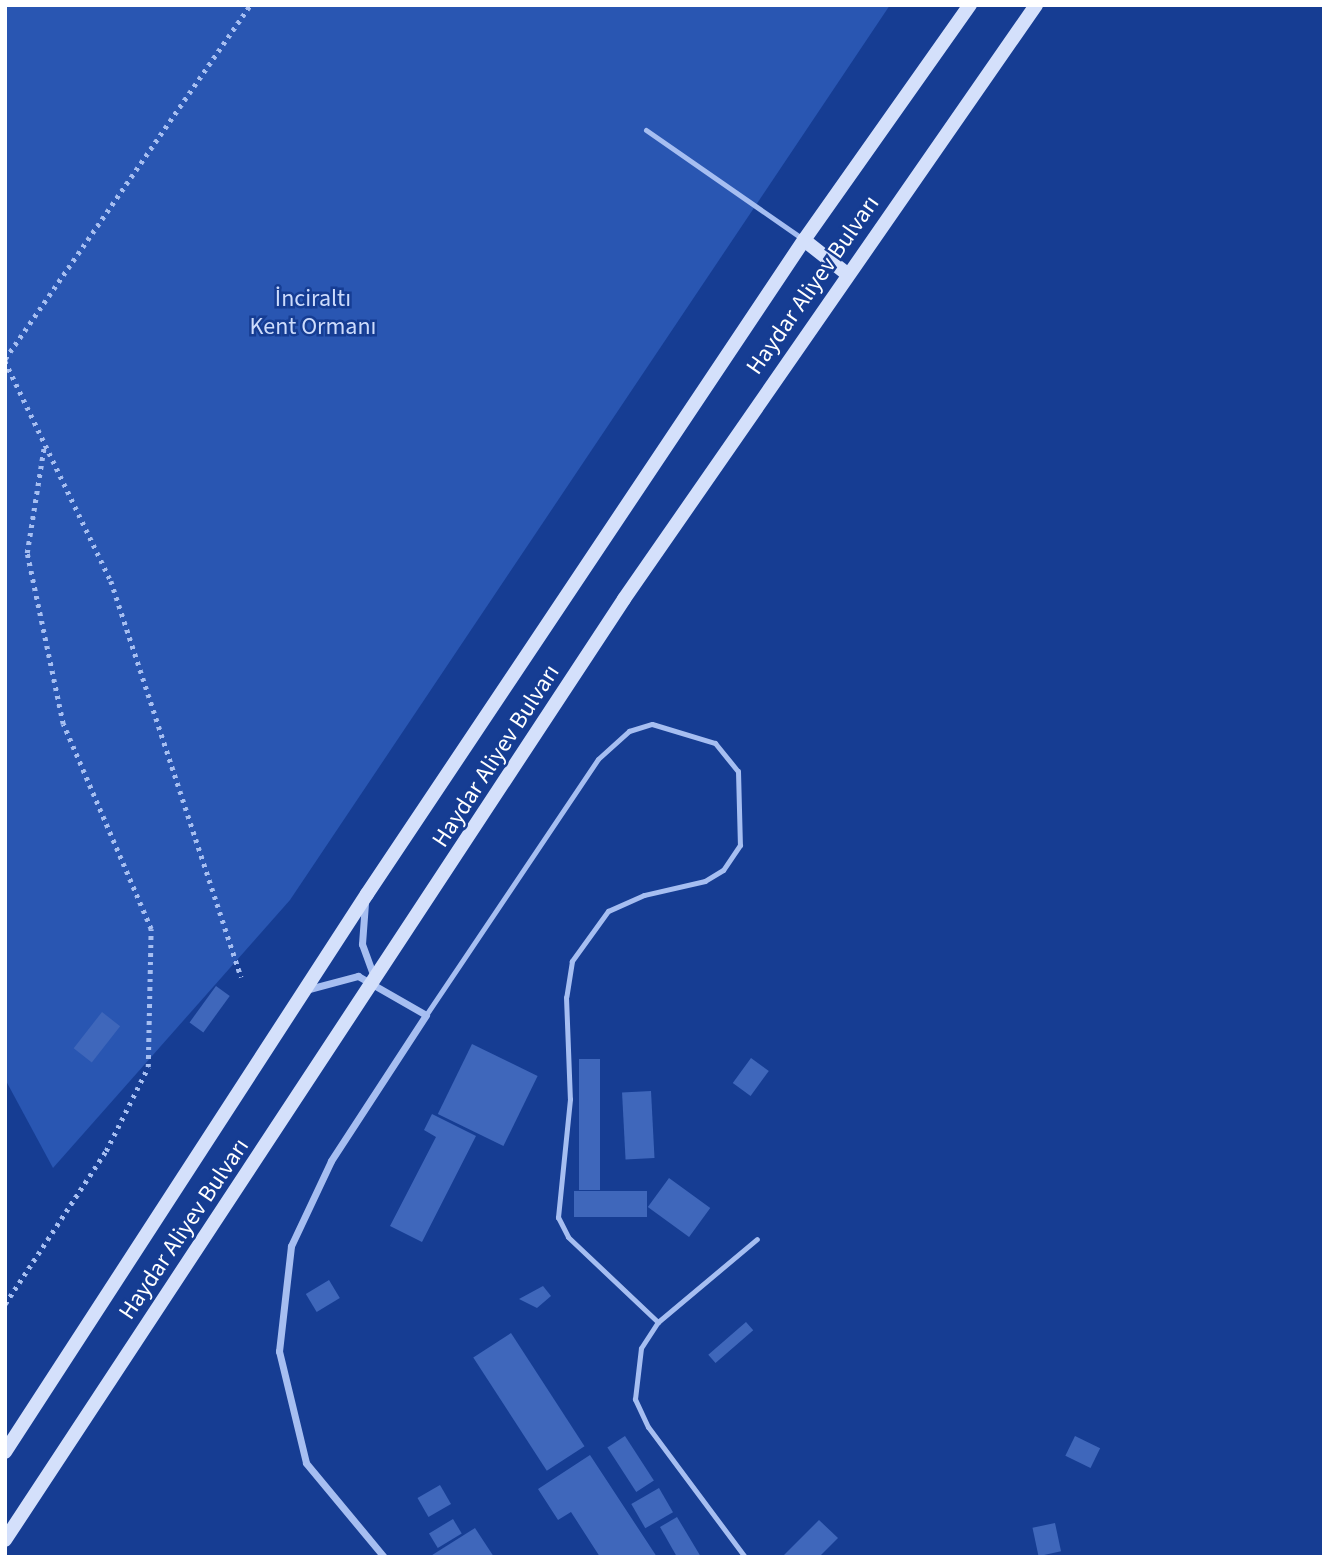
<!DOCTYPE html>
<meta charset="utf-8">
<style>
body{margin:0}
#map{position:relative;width:1329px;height:1562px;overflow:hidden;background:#163d93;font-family:"Source Sans 3",sans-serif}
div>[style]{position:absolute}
.green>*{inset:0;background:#2956b2}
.building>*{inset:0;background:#3f67bb;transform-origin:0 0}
.path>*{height:4.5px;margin-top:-2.25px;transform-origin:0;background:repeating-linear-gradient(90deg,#a6bef1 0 3.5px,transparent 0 8.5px)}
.service>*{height:5px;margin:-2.5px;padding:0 2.5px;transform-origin:2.5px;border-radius:2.5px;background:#a6bef1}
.minor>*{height:7px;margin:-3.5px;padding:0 3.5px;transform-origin:3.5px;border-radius:3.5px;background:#a6bef1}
.secondary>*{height:14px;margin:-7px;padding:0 7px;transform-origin:7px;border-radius:7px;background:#d4e0fb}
span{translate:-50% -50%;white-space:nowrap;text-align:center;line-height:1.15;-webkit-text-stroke:5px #163d93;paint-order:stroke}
.street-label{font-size:24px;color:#fff}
.park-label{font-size:24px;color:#cddcfc}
.frame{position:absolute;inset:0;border:7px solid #fff;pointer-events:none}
</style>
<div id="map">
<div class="green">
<div style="clip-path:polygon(5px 5px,890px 5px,290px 900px,53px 1168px,5px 1079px)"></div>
</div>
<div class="building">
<div style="left:216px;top:986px;width:17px;height:45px;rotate:36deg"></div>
<div style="left:102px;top:1012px;width:23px;height:46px;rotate:38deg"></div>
<div style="left:472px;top:1044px;width:73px;height:78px;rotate:26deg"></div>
<div style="left:751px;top:1058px;width:22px;height:31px;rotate:36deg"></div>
<div style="left:579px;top:1059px;width:21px;height:131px"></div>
<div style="left:651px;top:1091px;width:67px;height:29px;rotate:87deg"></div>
<div style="clip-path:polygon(432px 1114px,476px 1136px,422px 1242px,390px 1226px,436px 1137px,424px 1130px)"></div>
<div style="left:669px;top:1178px;width:51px;height:36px;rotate:36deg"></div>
<div style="left:647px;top:1191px;width:26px;height:73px;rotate:90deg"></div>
<div style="left:329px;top:1280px;width:21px;height:27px;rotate:59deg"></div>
<div style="clip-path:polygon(543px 1286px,551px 1296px,537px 1308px,519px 1299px)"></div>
<div style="left:746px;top:1322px;width:11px;height:50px;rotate:49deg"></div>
<div style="left:511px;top:1333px;width:135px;height:45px;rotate:57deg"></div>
<div style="left:625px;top:1436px;width:53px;height:21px;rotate:57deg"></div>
<div style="left:1075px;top:1436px;width:28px;height:22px;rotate:26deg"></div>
<div style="clip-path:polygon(590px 1455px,657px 1557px,600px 1557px,571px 1512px,558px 1520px,538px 1489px)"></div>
<div style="left:440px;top:1485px;width:22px;height:26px;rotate:60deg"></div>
<div style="left:659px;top:1488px;width:28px;height:32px;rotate:60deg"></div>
<div style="clip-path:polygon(677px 1517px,701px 1557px,677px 1557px,660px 1527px)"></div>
<div style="left:453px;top:1519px;width:17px;height:28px;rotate:59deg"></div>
<div style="clip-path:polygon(819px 1520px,838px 1538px,819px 1557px,782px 1557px)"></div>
<div style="left:1055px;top:1523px;width:29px;height:23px;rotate:78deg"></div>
<div style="clip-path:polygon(475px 1528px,494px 1557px,429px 1557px)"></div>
</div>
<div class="path">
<div style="left:5px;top:359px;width:431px;rotate:-55.3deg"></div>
<div style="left:5px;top:361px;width:244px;rotate:64.3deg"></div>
<div style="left:111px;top:581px;width:417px;rotate:71.8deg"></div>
<div style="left:5px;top:1304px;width:183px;rotate:-56.6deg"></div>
<div style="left:106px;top:1151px;width:94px;rotate:-63.4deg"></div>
<div style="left:148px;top:1067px;width:138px;rotate:-88.8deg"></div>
<div style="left:151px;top:929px;width:223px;rotate:-113.2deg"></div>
<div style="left:63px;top:724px;width:175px;rotate:-101.9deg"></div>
<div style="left:27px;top:553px;width:107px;rotate:-80.9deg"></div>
</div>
<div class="service">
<div style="left:646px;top:130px;width:193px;rotate:34.8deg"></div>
<div style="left:426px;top:1015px;width:308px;rotate:-56.1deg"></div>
<div style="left:598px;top:759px;width:42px;rotate:-42.1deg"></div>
<div style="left:629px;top:731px;width:24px;rotate:-17deg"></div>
<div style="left:652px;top:724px;width:66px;rotate:16.8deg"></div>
<div style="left:715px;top:743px;width:36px;rotate:51deg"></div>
<div style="left:738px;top:771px;width:74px;rotate:88.5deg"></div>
<div style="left:740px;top:845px;width:30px;rotate:124deg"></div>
<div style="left:723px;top:870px;width:21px;rotate:149deg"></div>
<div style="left:705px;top:881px;width:63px;rotate:167.1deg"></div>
<div style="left:644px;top:895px;width:39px;rotate:156deg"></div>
<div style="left:608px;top:911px;width:62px;rotate:125.8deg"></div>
<div style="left:572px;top:961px;width:36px;rotate:99deg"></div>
<div style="left:566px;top:997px;width:102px;rotate:87.8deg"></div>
<div style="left:570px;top:1099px;width:119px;rotate:95.8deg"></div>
<div style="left:558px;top:1217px;width:22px;rotate:63deg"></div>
<div style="left:568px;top:1237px;width:124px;rotate:43.4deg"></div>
<div style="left:745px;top:1557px;width:162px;rotate:-126.7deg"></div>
<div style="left:648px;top:1427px;width:31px;rotate:-115deg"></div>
<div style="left:635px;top:1399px;width:51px;rotate:-83.3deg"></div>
<div style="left:641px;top:1348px;width:31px;rotate:-57deg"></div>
<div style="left:658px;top:1322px;width:129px;rotate:-40deg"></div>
</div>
<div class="minor">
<div style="left:365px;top:903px;width:41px;rotate:94.2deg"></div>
<div style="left:362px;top:944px;width:37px;rotate:70deg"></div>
<div style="left:309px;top:989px;width:51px;rotate:-14.9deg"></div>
<div style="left:358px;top:976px;width:78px;rotate:29.8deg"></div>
<div style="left:426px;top:1015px;width:174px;rotate:123.1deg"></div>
<div style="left:331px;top:1161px;width:94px;rotate:115.2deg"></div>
<div style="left:291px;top:1246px;width:106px;rotate:96.5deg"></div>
<div style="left:279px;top:1351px;width:115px;rotate:76.4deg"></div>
<div style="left:306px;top:1463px;width:122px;rotate:50.3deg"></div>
</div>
<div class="secondary">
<div style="left:804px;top:240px;width:55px;rotate:38.3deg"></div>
<div style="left:5px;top:1452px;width:665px;rotate:-57.03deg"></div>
<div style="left:367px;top:894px;width:787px;rotate:-56.25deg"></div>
<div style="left:804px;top:240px;width:288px;rotate:-54.8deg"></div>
<div style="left:5px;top:1540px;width:1126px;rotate:-56.66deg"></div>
<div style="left:624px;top:599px;width:723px;rotate:-55.25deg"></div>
</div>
<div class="street-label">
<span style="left:813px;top:285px;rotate:-55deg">Haydar Aliyev Bulvarı</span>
<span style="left:496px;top:756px;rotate:-57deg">Haydar Aliyev Bulvarı</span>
<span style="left:184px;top:1229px;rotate:-56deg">Haydar Aliyev Bulvarı</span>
</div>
<div class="park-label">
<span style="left:313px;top:313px">İnciraltı<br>Kent Ormanı</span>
</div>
<div class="frame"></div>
</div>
